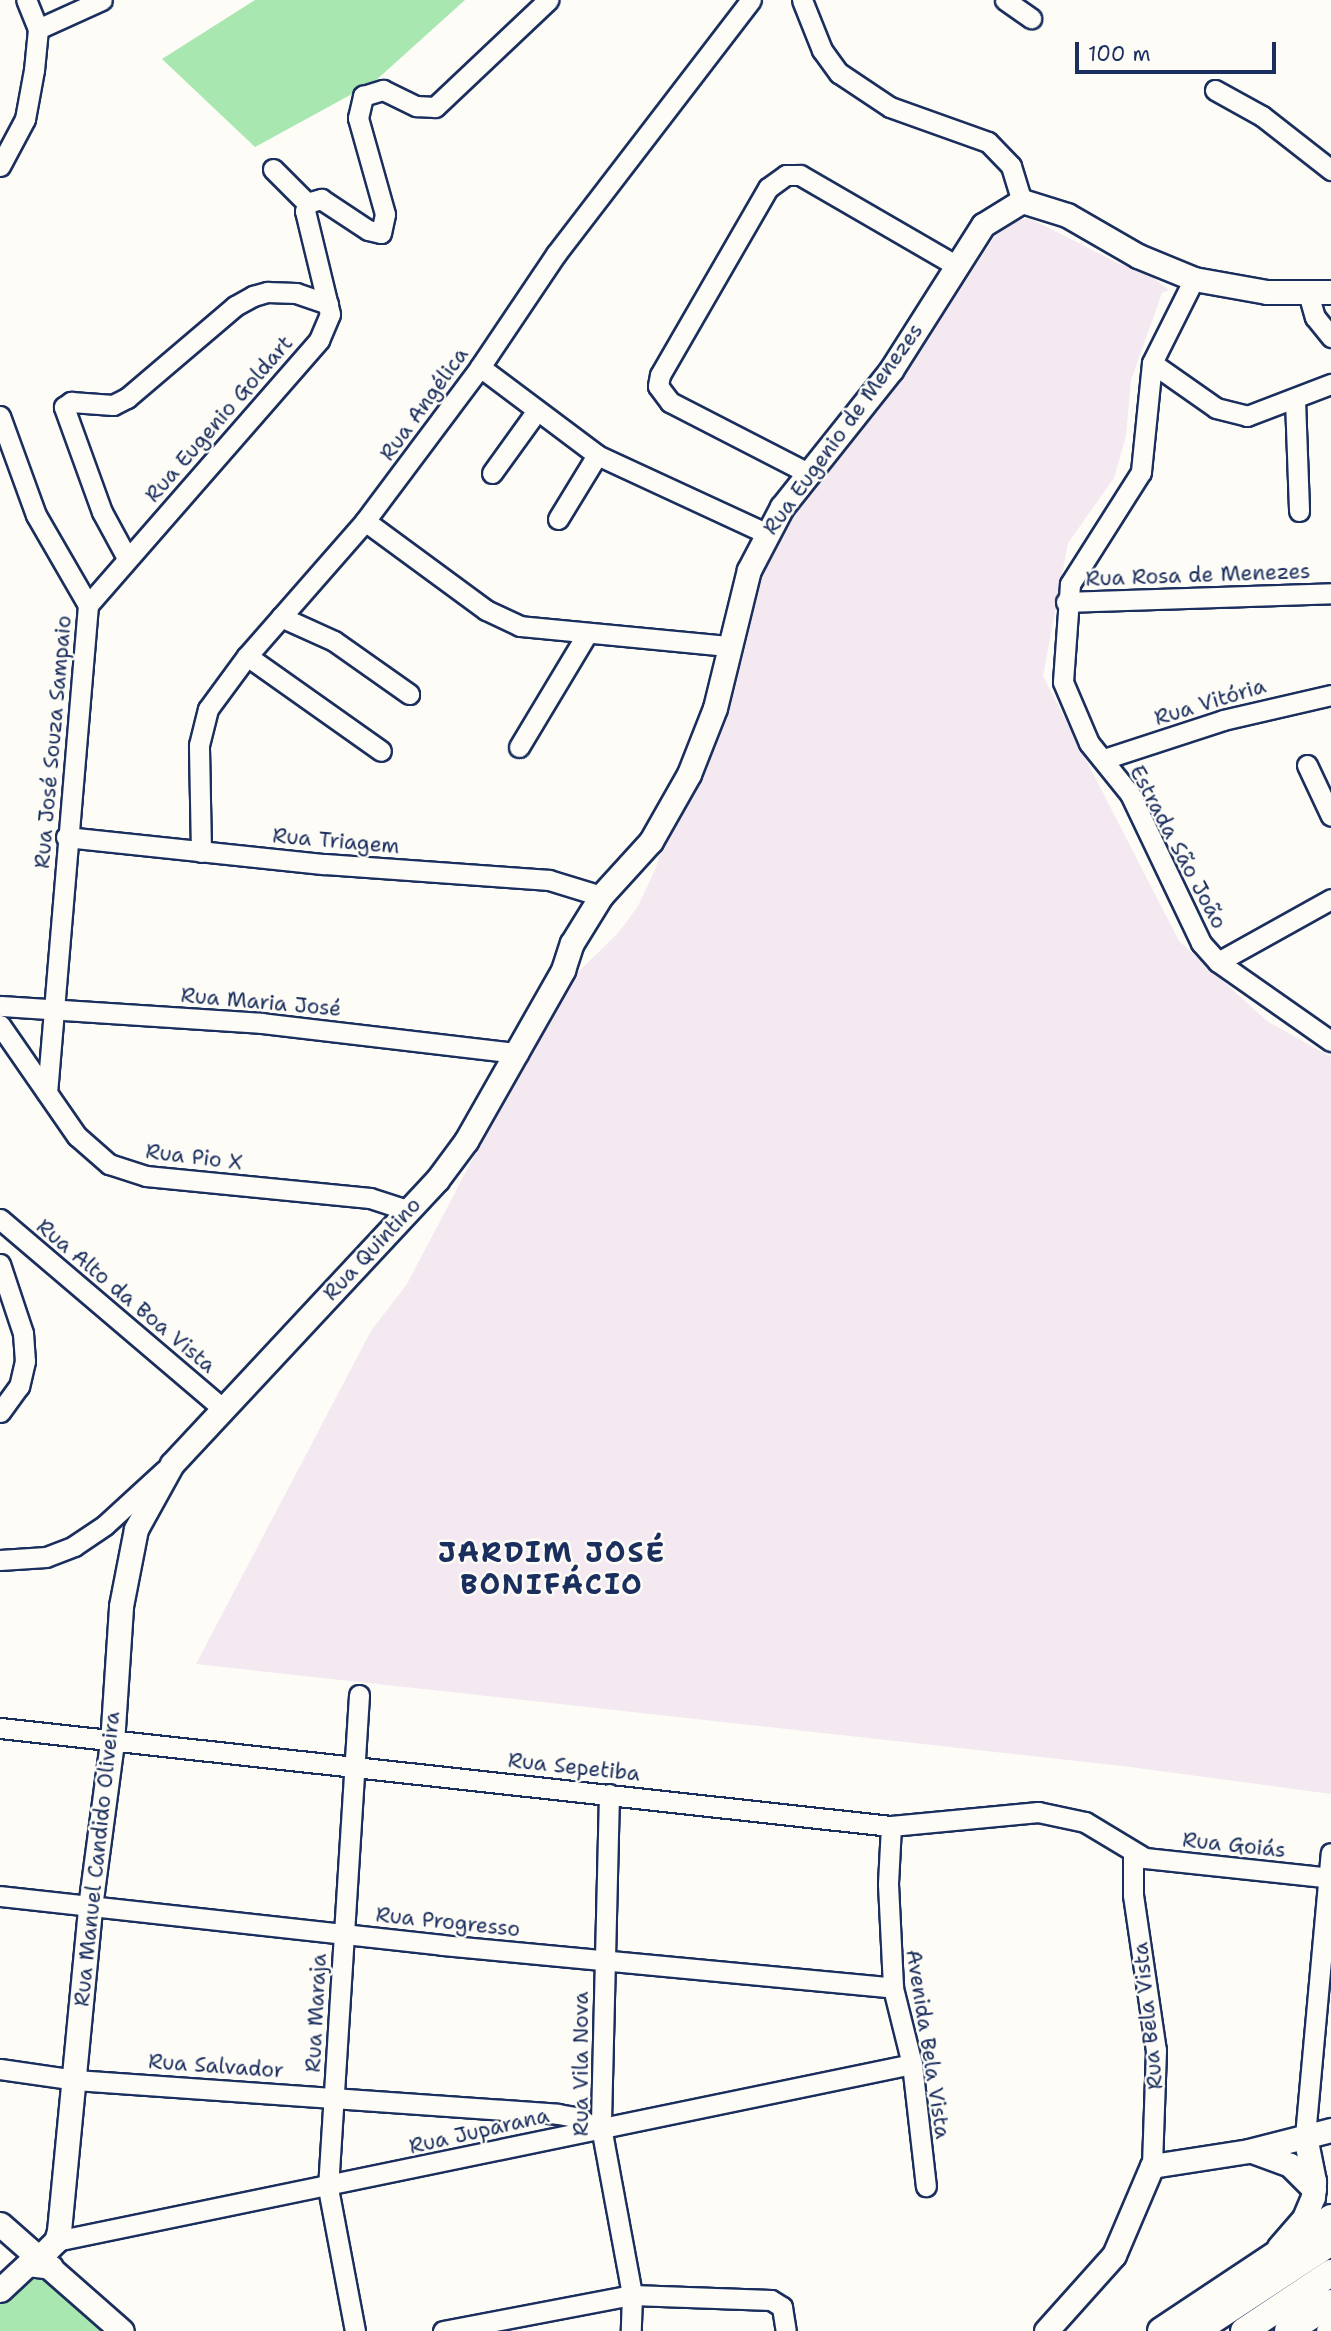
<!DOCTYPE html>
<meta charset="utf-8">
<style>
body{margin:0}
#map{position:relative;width:1331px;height:2331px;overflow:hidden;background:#fdfcf7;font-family:"Shantell Sans",sans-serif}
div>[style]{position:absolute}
.built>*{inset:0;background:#f4e8f1}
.green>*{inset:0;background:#a8e7af}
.roads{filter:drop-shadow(2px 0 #1b2f5e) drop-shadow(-2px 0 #1b2f5e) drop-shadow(0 2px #1b2f5e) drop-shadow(0 -2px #1b2f5e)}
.minor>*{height:19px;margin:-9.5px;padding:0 9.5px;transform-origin:9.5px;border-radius:9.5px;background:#fdfcf7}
.major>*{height:23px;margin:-11.5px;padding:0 11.5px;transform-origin:11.5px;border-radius:11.5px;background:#fdfcf7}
.highway>*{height:26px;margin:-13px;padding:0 13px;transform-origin:13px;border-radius:13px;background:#fdfcf7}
span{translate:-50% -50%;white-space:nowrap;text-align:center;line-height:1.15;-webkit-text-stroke:5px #fdfcf7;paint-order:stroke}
.street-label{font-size:21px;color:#1b2f5e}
.district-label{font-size:28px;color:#1b2f5e;font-weight:700;letter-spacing:2px}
.scale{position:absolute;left:1075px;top:42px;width:201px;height:32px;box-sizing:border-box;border:4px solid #1b2f5e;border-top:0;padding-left:9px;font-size:21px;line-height:24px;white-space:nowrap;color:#1b2f5e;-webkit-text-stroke:5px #fdfcf7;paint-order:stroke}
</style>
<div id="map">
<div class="built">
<div style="clip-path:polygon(1029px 218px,1122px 265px,1138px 266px,1169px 290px,1162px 293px,1131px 380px,1126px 436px,1114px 478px,1068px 543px,1043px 676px,1179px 941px,1267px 1021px,1331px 1057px,1331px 1794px,1123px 1766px,196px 1664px,371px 1331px,407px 1284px,563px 987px,619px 932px,638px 906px,656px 868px,664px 836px,721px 731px,750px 594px,777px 534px,807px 488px,904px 375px,1003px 224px)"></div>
</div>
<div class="green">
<div style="clip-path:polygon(255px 0,465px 0,374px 82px,255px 147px,162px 59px)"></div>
<div style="clip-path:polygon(28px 2259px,108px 2331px,0 2331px,0 2300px)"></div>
</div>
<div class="roads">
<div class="minor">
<div style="left:802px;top:0;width:54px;rotate:68.2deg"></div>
<div style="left:822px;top:50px;width:29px;rotate:54deg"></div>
<div style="left:839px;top:73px;width:61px;rotate:33.7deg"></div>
<div style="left:890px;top:107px;width:104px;rotate:19.7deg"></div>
<div style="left:988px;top:142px;width:33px;rotate:46deg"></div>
<div style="left:1011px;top:166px;width:37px;rotate:73deg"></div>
<div style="left:1005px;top:0;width:32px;rotate:35deg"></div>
<div style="left:38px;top:29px;width:70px;rotate:-24.4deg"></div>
<div style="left:1215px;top:90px;width:54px;rotate:29deg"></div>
<div style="left:1262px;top:116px;width:88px;rotate:38deg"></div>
<div style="left:0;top:166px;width:53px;rotate:-62deg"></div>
<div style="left:25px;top:119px;width:50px;rotate:-79.6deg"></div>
<div style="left:34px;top:70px;width:41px;rotate:-84.4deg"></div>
<div style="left:38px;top:29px;width:31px;rotate:-112deg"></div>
<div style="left:273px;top:169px;width:48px;rotate:45deg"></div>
<div style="left:307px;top:203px;width:15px;rotate:-16deg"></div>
<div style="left:321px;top:199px;width:56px;rotate:33.4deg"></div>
<div style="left:368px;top:230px;width:13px;rotate:13deg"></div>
<div style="left:381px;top:233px;width:19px;rotate:-78deg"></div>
<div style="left:385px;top:214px;width:100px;rotate:-105.7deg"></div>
<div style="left:358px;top:118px;width:23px;rotate:-77deg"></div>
<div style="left:363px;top:96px;width:21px;rotate:-17deg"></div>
<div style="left:383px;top:90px;width:37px;rotate:26deg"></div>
<div style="left:416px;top:106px;width:19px;rotate:3deg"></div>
<div style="left:435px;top:107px;width:156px;rotate:-43.4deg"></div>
<div style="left:1194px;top:279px;width:94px;rotate:116.6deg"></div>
<div style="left:1152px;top:363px;width:110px;rotate:95.8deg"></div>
<div style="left:1141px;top:472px;width:133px;rotate:122.4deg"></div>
<div style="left:1070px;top:584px;width:98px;rotate:94.1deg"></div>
<div style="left:1063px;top:682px;width:66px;rotate:66.9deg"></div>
<div style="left:1089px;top:743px;width:65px;rotate:51.2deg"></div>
<div style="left:1130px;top:794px;width:165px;rotate:64.5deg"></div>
<div style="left:1201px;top:943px;width:25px;rotate:48deg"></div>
<div style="left:1218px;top:962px;width:138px;rotate:35deg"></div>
<div style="left:1308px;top:293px;width:25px;rotate:74deg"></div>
<div style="left:1315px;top:317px;width:26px;rotate:51deg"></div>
<div style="left:1152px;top:363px;width:78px;rotate:35.1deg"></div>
<div style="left:1216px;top:408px;width:32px;rotate:14deg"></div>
<div style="left:1247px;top:416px;width:90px;rotate:-20.9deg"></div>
<div style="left:480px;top:367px;width:146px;rotate:36.9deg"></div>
<div style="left:597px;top:455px;width:186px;rotate:24.8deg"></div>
<div style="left:1295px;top:400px;width:111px;rotate:87.9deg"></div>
<div style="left:0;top:416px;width:105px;rotate:70deg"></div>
<div style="left:36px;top:515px;width:104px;rotate:60deg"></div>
<div style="left:88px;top:605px;width:489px;rotate:94.8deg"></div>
<div style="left:806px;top:472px;width:153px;rotate:-152.8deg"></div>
<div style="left:670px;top:402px;width:20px;rotate:-127deg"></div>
<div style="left:658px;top:386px;width:11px;rotate:-80deg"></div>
<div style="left:660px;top:375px;width:216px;rotate:-60deg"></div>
<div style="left:768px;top:188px;width:22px;rotate:-36deg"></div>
<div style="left:786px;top:175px;width:14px"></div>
<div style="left:800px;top:175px;width:179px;rotate:30.1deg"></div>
<div style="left:492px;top:473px;width:75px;rotate:-54.2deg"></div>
<div style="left:558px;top:519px;width:75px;rotate:-58.6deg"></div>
<div style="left:365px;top:521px;width:150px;rotate:36.3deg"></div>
<div style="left:486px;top:610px;width:38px;rotate:25deg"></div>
<div style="left:520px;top:626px;width:207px;rotate:5.5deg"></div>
<div style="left:127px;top:558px;width:52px;rotate:-118.5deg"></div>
<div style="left:102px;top:512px;width:112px;rotate:-109.9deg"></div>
<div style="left:64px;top:407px;width:9px;rotate:-36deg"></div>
<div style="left:71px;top:402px;width:42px;rotate:4.1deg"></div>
<div style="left:113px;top:405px;width:16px;rotate:-27deg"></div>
<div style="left:127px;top:398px;width:142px;rotate:-40.4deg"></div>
<div style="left:235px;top:306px;width:21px;rotate:-29deg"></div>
<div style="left:253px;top:296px;width:15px;rotate:-16deg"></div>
<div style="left:267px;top:292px;width:29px;rotate:2deg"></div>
<div style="left:296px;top:293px;width:34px;rotate:19deg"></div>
<div style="left:1066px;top:602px;width:265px;rotate:-1.9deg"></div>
<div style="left:88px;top:605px;width:352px;rotate:-48.9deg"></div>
<div style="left:319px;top:340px;width:28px;rotate:-67deg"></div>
<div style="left:330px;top:314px;width:106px;rotate:-103.6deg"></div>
<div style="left:305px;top:211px;width:8px;rotate:-76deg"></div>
<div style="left:281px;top:617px;width:58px;rotate:24.4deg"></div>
<div style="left:334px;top:641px;width:92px;rotate:35.2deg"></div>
<div style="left:247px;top:656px;width:164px;rotate:35.3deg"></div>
<div style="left:519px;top:747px;width:132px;rotate:-59deg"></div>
<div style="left:1104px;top:759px;width:125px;rotate:-18.1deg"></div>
<div style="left:1223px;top:720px;width:111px;rotate:-13deg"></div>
<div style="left:1307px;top:765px;width:56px;rotate:64.8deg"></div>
<div style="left:66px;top:837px;width:260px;rotate:6deg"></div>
<div style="left:325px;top:864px;width:225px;rotate:4.1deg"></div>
<div style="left:549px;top:880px;width:54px;rotate:17.1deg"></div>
<div style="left:201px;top:852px;width:107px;rotate:-91.1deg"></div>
<div style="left:199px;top:745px;width:37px;rotate:-76deg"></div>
<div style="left:208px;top:709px;width:66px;rotate:-53.7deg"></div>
<div style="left:247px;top:656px;width:179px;rotate:-48.8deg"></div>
<div style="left:365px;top:521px;width:192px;rotate:-53.2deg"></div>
<div style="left:480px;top:367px;width:136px;rotate:-56.1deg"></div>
<div style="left:556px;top:254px;width:320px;rotate:-52.5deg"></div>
<div style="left:1218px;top:962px;width:129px;rotate:-29.1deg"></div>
<div style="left:0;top:1006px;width:262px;rotate:3.7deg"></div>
<div style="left:261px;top:1023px;width:259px;rotate:6.7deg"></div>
<div style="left:0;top:1025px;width:135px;rotate:55.3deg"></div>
<div style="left:77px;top:1136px;width:43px;rotate:41.2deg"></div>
<div style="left:109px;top:1164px;width:39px;rotate:18deg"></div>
<div style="left:146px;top:1176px;width:225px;rotate:5.6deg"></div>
<div style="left:370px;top:1198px;width:40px;rotate:18deg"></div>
<div style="left:0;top:1219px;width:292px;rotate:40.4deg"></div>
<div style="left:0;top:1264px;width:73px;rotate:71.6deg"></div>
<div style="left:23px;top:1333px;width:28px;rotate:86deg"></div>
<div style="left:25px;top:1361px;width:26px;rotate:103deg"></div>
<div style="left:19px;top:1386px;width:32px;rotate:126deg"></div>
<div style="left:0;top:1560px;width:46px;rotate:-3.7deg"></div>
<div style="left:46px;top:1557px;width:30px;rotate:-21deg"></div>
<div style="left:74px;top:1546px;width:37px;rotate:-34deg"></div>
<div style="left:105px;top:1525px;width:81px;rotate:-42.5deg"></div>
<div style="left:0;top:1728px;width:896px;rotate:6.28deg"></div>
<div style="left:891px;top:1826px;width:148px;rotate:-5.4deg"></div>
<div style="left:1038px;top:1812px;width:48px;rotate:12deg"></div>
<div style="left:1085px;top:1822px;width:70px;rotate:31deg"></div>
<div style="left:1145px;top:1858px;width:187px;rotate:6.1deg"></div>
<div style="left:609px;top:1794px;width:333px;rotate:91.4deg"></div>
<div style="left:601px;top:2127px;width:171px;rotate:79.5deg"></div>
<div style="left:632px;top:2295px;width:36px;rotate:92deg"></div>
<div style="left:891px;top:1826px;width:58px;rotate:93deg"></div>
<div style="left:888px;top:1884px;width:104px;rotate:87.2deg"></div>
<div style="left:893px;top:1988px;width:78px;rotate:76deg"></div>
<div style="left:912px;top:2064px;width:123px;rotate:83.5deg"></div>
<div style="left:1133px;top:1852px;width:43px;rotate:90deg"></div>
<div style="left:1133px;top:1895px;width:157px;rotate:81.6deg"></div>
<div style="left:1156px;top:2050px;width:116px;rotate:92deg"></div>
<div style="left:0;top:1896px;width:445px;rotate:6.3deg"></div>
<div style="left:442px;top:1945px;width:453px;rotate:5.4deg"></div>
<div style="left:0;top:2069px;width:76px;rotate:8.3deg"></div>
<div style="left:75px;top:2080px;width:484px;rotate:4deg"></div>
<div style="left:558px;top:2114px;width:22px;rotate:10deg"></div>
<div style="left:580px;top:2118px;width:16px;rotate:38deg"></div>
<div style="left:1305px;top:2136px;width:284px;rotate:-84.8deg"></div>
<div style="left:56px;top:2241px;width:874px;rotate:-11.68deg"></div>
<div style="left:355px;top:2331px;width:146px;rotate:-100.7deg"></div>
<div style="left:328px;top:2188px;width:494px;rotate:-86.4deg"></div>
<div style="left:443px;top:2331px;width:192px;rotate:-10.8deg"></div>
<div style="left:632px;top:2295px;width:139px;rotate:2.1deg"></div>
<div style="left:771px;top:2300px;width:13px;rotate:32deg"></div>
<div style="left:782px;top:2307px;width:24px;rotate:81deg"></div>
<div style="left:1326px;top:2331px;width:7px;rotate:-45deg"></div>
</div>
<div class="major">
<div style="left:1252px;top:2151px;width:40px;rotate:20.2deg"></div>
<div style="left:1290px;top:2165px;width:34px;rotate:45deg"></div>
<div style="left:0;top:2224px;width:162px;rotate:41.3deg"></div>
<div style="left:1279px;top:2247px;width:38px;rotate:-49deg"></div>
<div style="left:1304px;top:2218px;width:23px;rotate:-67deg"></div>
<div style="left:1313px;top:2197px;width:16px;rotate:-86deg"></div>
<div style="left:1314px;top:2181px;width:46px;rotate:-101.3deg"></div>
<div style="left:40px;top:2257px;width:23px;rotate:-45deg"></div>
<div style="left:56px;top:2241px;width:10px;rotate:-73deg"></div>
<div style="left:59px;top:2231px;width:325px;rotate:-84.5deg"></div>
<div style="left:90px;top:1907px;width:165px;rotate:-82.4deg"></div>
<div style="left:112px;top:1743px;width:137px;rotate:-86.2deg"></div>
<div style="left:121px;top:1606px;width:78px;rotate:-79deg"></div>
<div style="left:136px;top:1529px;width:74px;rotate:-61deg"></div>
<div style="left:172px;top:1464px;width:388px;rotate:-47deg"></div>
<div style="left:437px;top:1180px;width:49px;rotate:-53.4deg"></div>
<div style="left:466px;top:1141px;width:197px;rotate:-60.4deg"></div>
<div style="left:563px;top:970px;width:28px;rotate:-72deg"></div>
<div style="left:572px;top:943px;width:55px;rotate:-58.3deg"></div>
<div style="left:601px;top:896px;width:74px;rotate:-47.7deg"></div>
<div style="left:651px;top:841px;width:77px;rotate:-60.4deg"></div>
<div style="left:689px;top:774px;width:71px;rotate:-68.5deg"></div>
<div style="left:715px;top:708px;width:142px;rotate:-76.2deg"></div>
<div style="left:749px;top:570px;width:71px;rotate:-62.4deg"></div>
<div style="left:782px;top:507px;width:175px;rotate:-51.5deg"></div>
<div style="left:891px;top:370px;width:172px;rotate:-57.6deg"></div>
<div style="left:983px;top:225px;width:46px;rotate:-31.6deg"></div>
<div style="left:1022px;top:201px;width:47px;rotate:17.3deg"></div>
<div style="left:1067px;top:215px;width:82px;rotate:30deg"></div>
<div style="left:1138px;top:256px;width:61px;rotate:22.3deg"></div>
<div style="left:1194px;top:279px;width:74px;rotate:10.1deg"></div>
<div style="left:1267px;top:292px;width:64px"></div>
<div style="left:0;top:2290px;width:38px;rotate:-43deg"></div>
<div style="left:28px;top:2264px;width:23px;rotate:7deg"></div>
<div style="left:1046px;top:2331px;width:102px;rotate:-48.2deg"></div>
<div style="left:1114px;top:2255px;width:97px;rotate:-66.9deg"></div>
<div style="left:1152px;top:2166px;width:98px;rotate:-8.8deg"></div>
<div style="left:1249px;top:2151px;width:85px;rotate:-14.4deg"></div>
</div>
<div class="highway">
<div style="left:1161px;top:2331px;width:204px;rotate:-33.6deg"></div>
<div style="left:1196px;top:2331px;width:162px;rotate:-33.4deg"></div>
<div style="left:1244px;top:2331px;width:105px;rotate:-33.7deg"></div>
<div style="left:1288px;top:2331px;width:51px;rotate:-33.1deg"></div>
</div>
</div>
<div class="street-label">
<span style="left:424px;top:404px;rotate:-54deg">Rua Angélica</span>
<span style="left:219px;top:419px;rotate:-49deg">Rua Eugenio Goldart</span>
<span style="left:843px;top:429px;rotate:-54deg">Rua Eugenio de Menezes</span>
<span style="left:1198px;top:575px;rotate:-2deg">Rua Rosa de Menezes</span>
<span style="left:1210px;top:702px;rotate:-17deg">Rua Vitória</span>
<span style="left:53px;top:742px;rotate:-85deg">Rua José Souza Sampaio</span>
<span style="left:336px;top:841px;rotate:5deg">Rua Triagem</span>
<span style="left:1178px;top:847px;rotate:62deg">Estrada São João</span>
<span style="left:261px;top:1002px;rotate:5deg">Rua Maria José</span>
<span style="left:194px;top:1157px;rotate:7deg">Rua Pio X</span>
<span style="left:372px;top:1249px;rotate:-47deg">Rua Quintino</span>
<span style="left:126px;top:1296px;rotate:40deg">Rua Alto da Boa Vista</span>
<span style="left:574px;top:1767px;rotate:6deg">Rua Sepetiba</span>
<span style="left:1234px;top:1845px;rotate:6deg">Rua Goiás</span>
<span style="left:97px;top:1859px;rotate:-84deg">Rua Manuel Candido Oliveira</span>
<span style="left:448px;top:1922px;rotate:6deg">Rua Progresso</span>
<span style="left:316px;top:2013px;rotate:-87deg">Rua Maraja</span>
<span style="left:1148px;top:2016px;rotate:-96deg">Rua Bela Vista</span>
<span style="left:928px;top:2044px;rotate:81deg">Avenida Bela Vista</span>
<span style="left:581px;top:2064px;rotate:-90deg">Rua Vila Nova</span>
<span style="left:216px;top:2066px;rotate:4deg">Rua Salvador</span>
<span style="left:479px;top:2131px;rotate:-13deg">Rua Juparana</span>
</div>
<div class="district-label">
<span style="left:552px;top:1568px">JARDIM JOSÉ<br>BONIFÁCIO</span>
</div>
<div class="scale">100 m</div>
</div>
